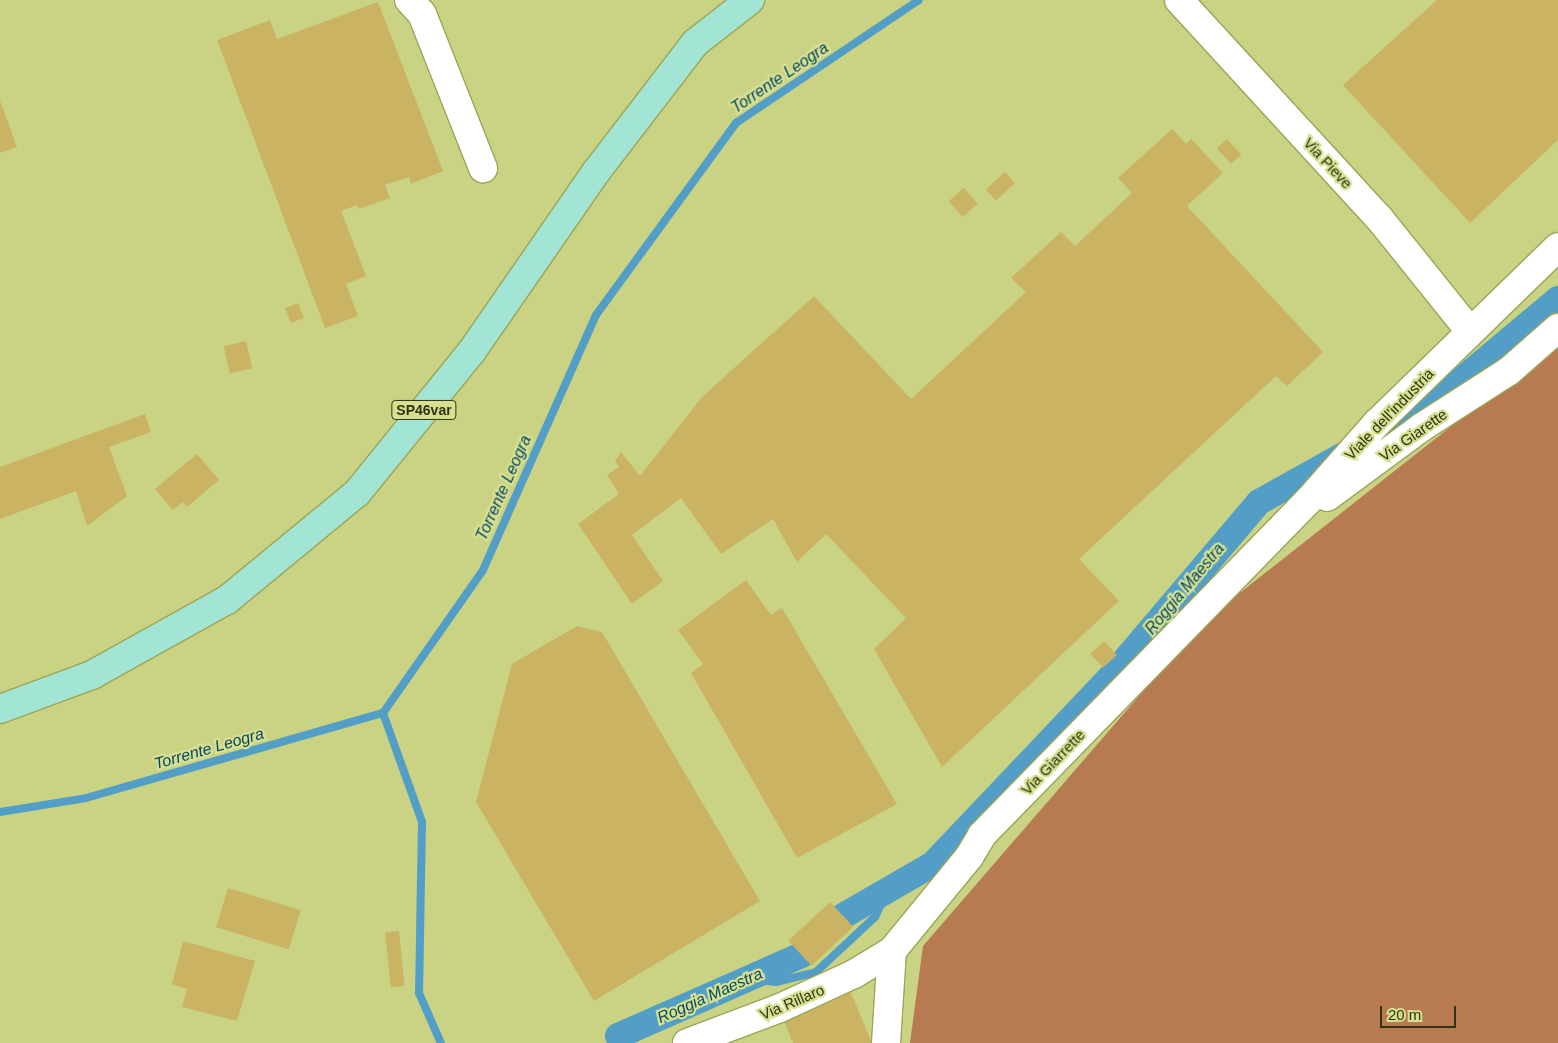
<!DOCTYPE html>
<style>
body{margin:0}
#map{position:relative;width:1558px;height:1043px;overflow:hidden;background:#c9d383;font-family:Helvetica,sans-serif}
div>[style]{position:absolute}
.forest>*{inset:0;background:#b87a50}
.stream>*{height:8px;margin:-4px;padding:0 4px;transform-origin:4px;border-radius:4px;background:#529ec7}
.canal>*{height:26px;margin:-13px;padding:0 13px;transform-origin:13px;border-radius:13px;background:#529ec7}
.building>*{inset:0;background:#cab464;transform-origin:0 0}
.roads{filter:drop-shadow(1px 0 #9ca556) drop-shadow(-1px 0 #9ca556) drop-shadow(0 1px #9ca556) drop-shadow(0 -1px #9ca556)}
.street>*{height:28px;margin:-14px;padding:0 14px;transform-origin:14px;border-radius:14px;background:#fff}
.secondary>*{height:28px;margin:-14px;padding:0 14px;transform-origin:14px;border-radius:14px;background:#fff}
.primary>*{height:28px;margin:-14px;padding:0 14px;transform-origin:14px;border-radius:14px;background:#a2e5d4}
span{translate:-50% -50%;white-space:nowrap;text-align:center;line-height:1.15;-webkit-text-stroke:4.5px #d6e090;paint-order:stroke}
.shield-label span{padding:1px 4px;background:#d6e090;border:1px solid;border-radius:4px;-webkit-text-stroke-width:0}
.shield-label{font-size:14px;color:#303412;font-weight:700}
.street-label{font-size:15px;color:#303412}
.water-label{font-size:16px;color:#064764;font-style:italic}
.scale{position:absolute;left:1380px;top:1006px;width:76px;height:22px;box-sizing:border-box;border:2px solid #303412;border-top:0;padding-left:6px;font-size:15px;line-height:18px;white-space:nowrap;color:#303412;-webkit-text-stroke:4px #d6e090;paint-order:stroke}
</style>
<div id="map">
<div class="forest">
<div style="clip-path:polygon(1558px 342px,1558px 1043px,910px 1043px,923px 946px,1203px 622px)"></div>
</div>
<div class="stream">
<div style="left:383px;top:713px;width:116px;rotate:70.3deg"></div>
<div style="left:422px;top:822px;width:171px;rotate:91deg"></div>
<div style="left:419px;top:993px;width:55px;rotate:66.3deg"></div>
<div style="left:0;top:812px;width:87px;rotate:-9.2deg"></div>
<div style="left:86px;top:798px;width:309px;rotate:-16deg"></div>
<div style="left:383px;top:713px;width:174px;rotate:-55deg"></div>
<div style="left:483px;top:570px;width:279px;rotate:-66.1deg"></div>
<div style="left:596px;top:315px;width:238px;rotate:-53.9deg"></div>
<div style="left:736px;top:123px;width:220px;rotate:-33.9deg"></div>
<div style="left:747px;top:979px;width:29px;rotate:6deg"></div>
<div style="left:776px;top:982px;width:41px;rotate:-14deg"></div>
<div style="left:816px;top:972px;width:81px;rotate:-43deg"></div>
<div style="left:875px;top:917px;width:30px;rotate:-64deg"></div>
</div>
<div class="canal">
<div style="left:843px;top:916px;width:104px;rotate:-30deg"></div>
<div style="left:933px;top:864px;width:263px;rotate:-46.5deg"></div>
<div style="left:1114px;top:673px;width:224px;rotate:-49.7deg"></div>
<div style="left:1259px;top:502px;width:193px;rotate:-29.1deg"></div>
<div style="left:1428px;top:408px;width:170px;rotate:-40deg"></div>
<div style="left:618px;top:1036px;width:201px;rotate:-23.8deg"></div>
</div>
<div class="building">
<div style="clip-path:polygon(1437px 0,1558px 0,1558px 140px,1470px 223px,1343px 85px)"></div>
<div style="clip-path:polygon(378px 2px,443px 171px,411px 184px,409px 177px,385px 185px,390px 198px,359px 209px,357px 205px,341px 211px,366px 276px,346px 284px,358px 316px,325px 328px,217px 40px,270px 20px,277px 39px)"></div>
<div style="clip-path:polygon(0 101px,17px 147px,0 153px)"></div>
<div style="clip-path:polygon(1172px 129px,1186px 144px,1191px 139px,1223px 173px,1187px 206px,1323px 352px,1287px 386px,1276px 376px,1079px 559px,1119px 601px,942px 767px,874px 649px,906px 618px,826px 534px,797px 562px,773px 519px,721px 554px,681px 498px,632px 535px,663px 581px,632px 604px,578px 524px,619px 494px,607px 475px,619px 467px,615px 461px,621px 452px,640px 476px,702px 397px,814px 296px,911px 399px,1026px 292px,1011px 278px,1061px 232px,1075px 246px,1132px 193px,1118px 178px)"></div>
<div style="left:1227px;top:139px;width:21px;height:14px;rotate:47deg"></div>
<div style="left:1005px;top:172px;width:15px;height:26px;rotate:48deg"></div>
<div style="left:964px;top:188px;width:21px;height:20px;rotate:49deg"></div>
<div style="left:298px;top:303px;width:16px;height:14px;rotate:68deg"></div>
<div style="left:246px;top:341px;width:28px;height:23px;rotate:77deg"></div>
<div style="clip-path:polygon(145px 414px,151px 432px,109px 447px,127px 496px,87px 526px,76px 491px,0 519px,0 467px)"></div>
<div style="clip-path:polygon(197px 454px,219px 480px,187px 507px,183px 502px,173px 510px,155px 489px)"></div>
<div style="clip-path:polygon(746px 580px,771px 615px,782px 608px,897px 804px,797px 858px,691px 673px,703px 664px,678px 630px)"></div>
<div style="clip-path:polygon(577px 626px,602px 632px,760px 901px,594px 1001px,476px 802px,512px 664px)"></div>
<div style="left:1104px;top:641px;width:19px;height:19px;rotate:47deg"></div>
<div style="left:228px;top:888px;width:76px;height:41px;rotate:17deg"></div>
<div style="left:830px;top:902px;width:34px;height:57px;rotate:47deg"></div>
<div style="left:399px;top:931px;width:55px;height:14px;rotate:84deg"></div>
<div style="clip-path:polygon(183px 941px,255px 961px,237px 1021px,182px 1007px,187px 989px,172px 984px)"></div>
<div style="clip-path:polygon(849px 988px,872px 1043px,793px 1043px,782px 1016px)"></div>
</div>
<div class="roads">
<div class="street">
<div style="left:409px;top:0;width:19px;rotate:47deg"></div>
<div style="left:422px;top:14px;width:166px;rotate:68.4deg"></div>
<div style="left:886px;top:1043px;width:92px;rotate:-86.3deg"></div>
</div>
<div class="secondary">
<div style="left:1179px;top:0;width:296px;rotate:47.5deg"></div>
<div style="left:1379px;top:218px;width:145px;rotate:51.2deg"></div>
<div style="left:1327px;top:497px;width:118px;rotate:-36.4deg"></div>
<div style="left:1422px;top:427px;width:103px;rotate:-32.8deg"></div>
<div style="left:1509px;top:371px;width:65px;rotate:-41.3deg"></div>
<div style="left:687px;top:1043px;width:99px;rotate:-20.6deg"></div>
<div style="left:780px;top:1008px;width:81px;rotate:-24.7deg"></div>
<div style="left:854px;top:974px;width:44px;rotate:-31.2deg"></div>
<div style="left:892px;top:951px;width:122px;rotate:-50.7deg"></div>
<div style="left:969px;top:857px;width:26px;rotate:-59deg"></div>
<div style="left:982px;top:835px;width:468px;rotate:-45.7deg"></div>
<div style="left:1309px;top:500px;width:103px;rotate:-48.6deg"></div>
<div style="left:1377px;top:423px;width:252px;rotate:-44.2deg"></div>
</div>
<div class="primary">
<div style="left:0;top:709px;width:98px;rotate:-20.3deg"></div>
<div style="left:92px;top:675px;width:154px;rotate:-29.1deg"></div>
<div style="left:227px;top:600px;width:168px;rotate:-39.5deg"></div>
<div style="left:357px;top:493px;width:183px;rotate:-51deg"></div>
<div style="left:472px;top:351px;width:218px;rotate:-55.3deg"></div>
<div style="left:596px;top:172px;width:163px;rotate:-52.5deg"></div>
<div style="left:695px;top:43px;width:70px;rotate:-38deg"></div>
</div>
</div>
<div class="shield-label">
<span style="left:424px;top:410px">SP46var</span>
</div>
<div class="street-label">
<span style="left:1328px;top:163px;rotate:47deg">Via Pieve</span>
<span style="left:1389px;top:414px;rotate:-46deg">Viale dell'industria</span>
<span style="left:1413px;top:435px;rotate:-35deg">Via Giarette</span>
<span style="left:1053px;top:762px;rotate:-46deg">Via Giarrette</span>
<span style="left:792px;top:1002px;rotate:-23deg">Via Rillaro</span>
</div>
<div class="water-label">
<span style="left:780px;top:78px;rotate:-34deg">Torrente Leogra</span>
<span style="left:504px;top:488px;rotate:-66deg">Torrente Leogra</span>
<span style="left:1185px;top:589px;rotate:-50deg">Roggia Maestra</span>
<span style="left:209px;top:749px;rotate:-16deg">Torrente Leogra</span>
<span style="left:710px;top:996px;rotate:-24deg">Roggia Maestra</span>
</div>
<div class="scale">20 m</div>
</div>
